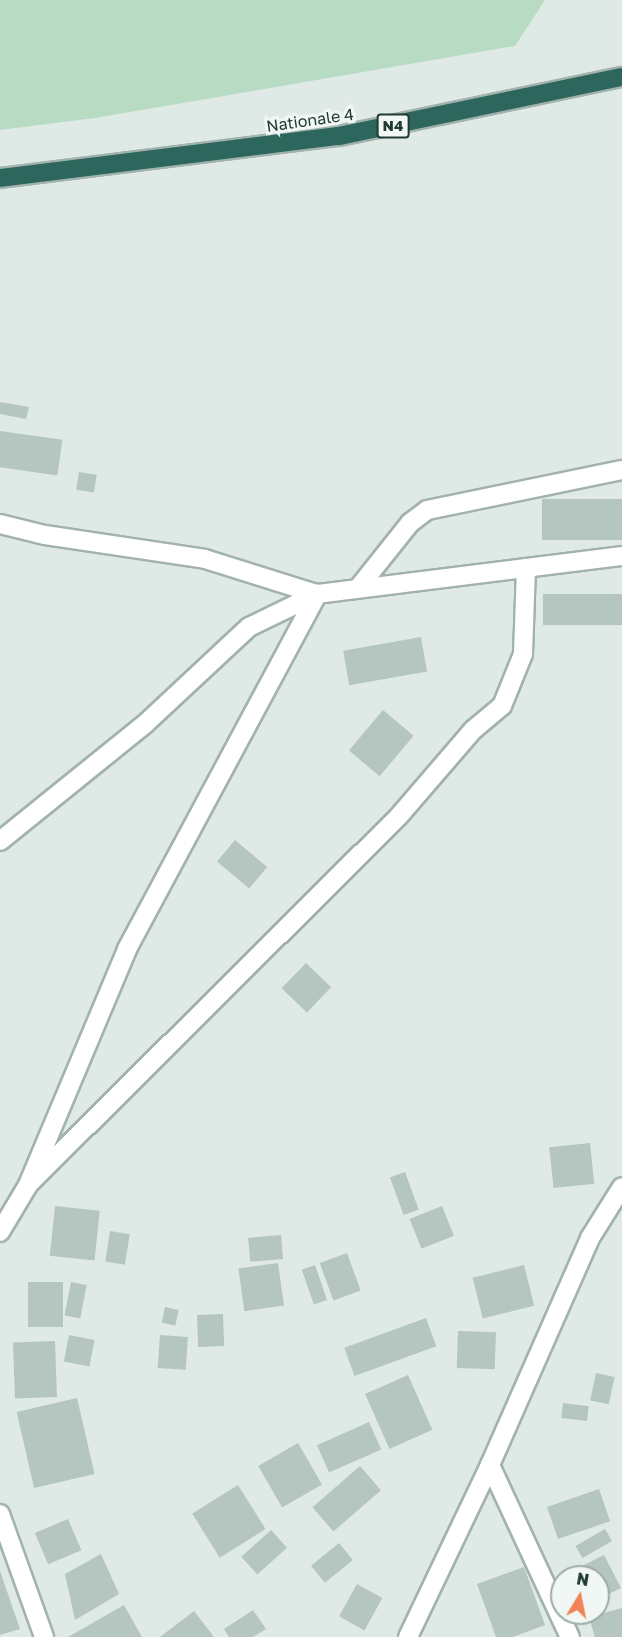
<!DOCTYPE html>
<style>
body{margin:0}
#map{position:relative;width:622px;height:1637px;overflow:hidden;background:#dfeae6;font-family:"Golos Text",sans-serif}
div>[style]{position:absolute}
.green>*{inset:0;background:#b8dcc3}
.building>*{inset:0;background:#b5c5bf;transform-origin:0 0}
.roads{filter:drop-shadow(2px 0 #a2b2ad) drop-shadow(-2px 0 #a2b2ad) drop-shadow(0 2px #a2b2ad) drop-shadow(0 -2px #a2b2ad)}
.street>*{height:18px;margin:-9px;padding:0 9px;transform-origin:9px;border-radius:9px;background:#fff}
.secondary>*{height:18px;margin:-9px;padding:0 9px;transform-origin:9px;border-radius:9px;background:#fff}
.highway>*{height:18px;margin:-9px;padding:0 9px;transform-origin:9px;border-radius:9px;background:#2d665d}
span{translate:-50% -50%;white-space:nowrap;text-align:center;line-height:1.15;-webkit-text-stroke:6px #f0f7f4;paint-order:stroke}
.shield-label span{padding:2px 4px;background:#f0f7f4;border:2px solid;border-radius:4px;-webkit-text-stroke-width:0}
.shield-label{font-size:15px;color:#213a34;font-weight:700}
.street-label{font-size:16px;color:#213a34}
.north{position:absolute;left:550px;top:1565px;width:60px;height:60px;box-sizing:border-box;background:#f0f7f4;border:2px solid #9daba7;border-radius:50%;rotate:10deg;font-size:16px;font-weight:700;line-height:24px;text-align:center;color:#213a34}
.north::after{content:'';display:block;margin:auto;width:21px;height:27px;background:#f18357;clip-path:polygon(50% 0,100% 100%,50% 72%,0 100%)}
</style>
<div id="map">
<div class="green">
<div style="clip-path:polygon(0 0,545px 0,515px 46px,95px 118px,0 130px)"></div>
</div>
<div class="building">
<div style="clip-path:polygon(0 402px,29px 407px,26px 419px,0 414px)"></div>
<div style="left:0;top:431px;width:63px;height:36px;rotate:8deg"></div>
<div style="left:79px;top:472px;width:18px;height:18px;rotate:9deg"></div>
<div style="left:622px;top:499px;width:41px;height:80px;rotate:90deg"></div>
<div style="left:622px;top:594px;width:31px;height:79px;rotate:90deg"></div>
<div style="left:421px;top:637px;width:35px;height:79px;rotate:80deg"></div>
<div style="left:383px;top:710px;width:40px;height:53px;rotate:40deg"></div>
<div style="left:235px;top:840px;width:42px;height:28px;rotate:40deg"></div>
<div style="left:306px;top:963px;width:35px;height:35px;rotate:44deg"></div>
<div style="left:590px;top:1143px;width:41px;height:41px;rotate:84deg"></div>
<div style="left:405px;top:1172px;width:40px;height:16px;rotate:70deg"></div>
<div style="left:55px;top:1206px;width:45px;height:50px;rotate:6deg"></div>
<div style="left:442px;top:1206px;width:32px;height:35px;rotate:68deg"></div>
<div style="left:110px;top:1231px;width:20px;height:31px;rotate:9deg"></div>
<div style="left:281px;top:1235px;width:24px;height:33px;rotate:85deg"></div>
<div style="left:347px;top:1253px;width:40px;height:29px;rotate:70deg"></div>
<div style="left:278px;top:1263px;width:43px;height:40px;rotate:82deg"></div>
<div style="left:315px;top:1265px;width:37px;height:14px;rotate:71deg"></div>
<div style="left:524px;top:1265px;width:42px;height:53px;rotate:76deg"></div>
<div style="left:28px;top:1282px;width:35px;height:45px"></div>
<div style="left:71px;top:1282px;width:16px;height:34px;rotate:11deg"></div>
<div style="left:165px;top:1307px;width:14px;height:16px;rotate:12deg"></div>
<div style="left:223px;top:1314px;width:32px;height:26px;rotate:88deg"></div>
<div style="left:426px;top:1318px;width:30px;height:87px;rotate:70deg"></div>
<div style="left:458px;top:1331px;width:38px;height:37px;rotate:2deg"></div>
<div style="left:69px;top:1335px;width:26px;height:27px;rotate:11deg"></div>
<div style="left:160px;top:1335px;width:28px;height:33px;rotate:4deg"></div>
<div style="left:55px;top:1341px;width:56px;height:42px;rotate:88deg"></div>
<div style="left:596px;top:1373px;width:19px;height:28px;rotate:12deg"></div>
<div style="left:408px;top:1375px;width:60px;height:47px;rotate:66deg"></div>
<div style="left:77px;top:1398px;width:78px;height:62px;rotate:77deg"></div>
<div style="left:563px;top:1403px;width:26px;height:15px;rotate:7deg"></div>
<div style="left:369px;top:1422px;width:30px;height:57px;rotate:66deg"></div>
<div style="left:298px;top:1443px;width:48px;height:46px;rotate:60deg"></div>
<div style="left:360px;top:1466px;width:32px;height:63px;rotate:49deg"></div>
<div style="left:238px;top:1485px;width:52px;height:54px;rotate:58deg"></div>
<div style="left:599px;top:1489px;width:34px;height:55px;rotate:71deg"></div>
<div style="left:68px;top:1519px;width:34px;height:36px;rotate:67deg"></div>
<div style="left:605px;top:1529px;width:14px;height:34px;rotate:60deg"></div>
<div style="left:271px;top:1530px;width:24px;height:40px;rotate:48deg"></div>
<div style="left:339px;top:1543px;width:22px;height:36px;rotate:51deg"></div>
<div style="clip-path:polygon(101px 1554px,119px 1594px,75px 1620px,65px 1574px)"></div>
<div style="clip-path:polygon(604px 1555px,621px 1588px,598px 1599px,598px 1577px,570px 1577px,568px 1573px)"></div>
<div style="clip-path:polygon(524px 1567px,545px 1625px,513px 1637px,496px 1637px,477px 1584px)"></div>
<div style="clip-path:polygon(0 1571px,20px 1629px,0 1635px)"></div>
<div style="left:357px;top:1584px;width:29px;height:37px;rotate:29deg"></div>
<div style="clip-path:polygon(124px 1605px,142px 1637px,68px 1637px)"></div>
<div style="clip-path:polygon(622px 1608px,622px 1637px,595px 1637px,589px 1617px)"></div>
<div style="clip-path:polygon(253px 1610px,266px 1629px,253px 1637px,229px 1637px,224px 1629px)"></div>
<div style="clip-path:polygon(194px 1611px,214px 1637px,160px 1637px)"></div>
</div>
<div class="roads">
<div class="street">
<div style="left:0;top:524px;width:46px;rotate:13.7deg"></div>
<div style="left:45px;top:535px;width:162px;rotate:8.5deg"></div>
<div style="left:205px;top:559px;width:117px;rotate:17.4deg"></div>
<div style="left:359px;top:587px;width:82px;rotate:-51.4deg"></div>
<div style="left:410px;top:523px;width:21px;rotate:-37deg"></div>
<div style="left:427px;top:510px;width:199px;rotate:-11.6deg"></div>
<div style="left:0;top:841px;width:186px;rotate:-38.9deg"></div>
<div style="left:145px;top:724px;width:142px;rotate:-43deg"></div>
<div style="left:249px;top:627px;width:76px;rotate:-25.9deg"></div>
<div style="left:317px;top:594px;width:307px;rotate:-7.1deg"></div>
<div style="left:28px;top:1185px;width:523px;rotate:-44.85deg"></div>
<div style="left:399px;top:816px;width:113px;rotate:-49.3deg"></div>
<div style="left:473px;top:730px;width:38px;rotate:-40deg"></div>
<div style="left:502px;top:706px;width:56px;rotate:-68deg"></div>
<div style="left:523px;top:654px;width:86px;rotate:-88deg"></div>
<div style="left:0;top:1232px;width:55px;rotate:-59.2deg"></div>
<div style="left:28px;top:1185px;width:256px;rotate:-67.2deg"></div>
<div style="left:127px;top:949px;width:403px;rotate:-61.8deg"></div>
<div style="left:490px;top:1465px;width:190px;rotate:65.1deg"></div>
<div style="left:0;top:1514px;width:131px;rotate:70.3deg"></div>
</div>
<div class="secondary">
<div style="left:408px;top:1637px;width:191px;rotate:-64.5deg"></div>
<div style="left:490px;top:1465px;width:248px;rotate:-66.2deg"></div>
<div style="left:590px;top:1238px;width:60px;rotate:-57.9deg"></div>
</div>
<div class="highway">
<div style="left:0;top:178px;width:342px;rotate:-7.1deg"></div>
<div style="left:339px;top:136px;width:289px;rotate:-11.8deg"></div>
</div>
</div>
<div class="shield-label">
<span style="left:393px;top:126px">N4</span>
</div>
<div class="street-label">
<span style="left:310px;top:120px;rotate:-8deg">Nationale 4</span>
</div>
<div class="north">N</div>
</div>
